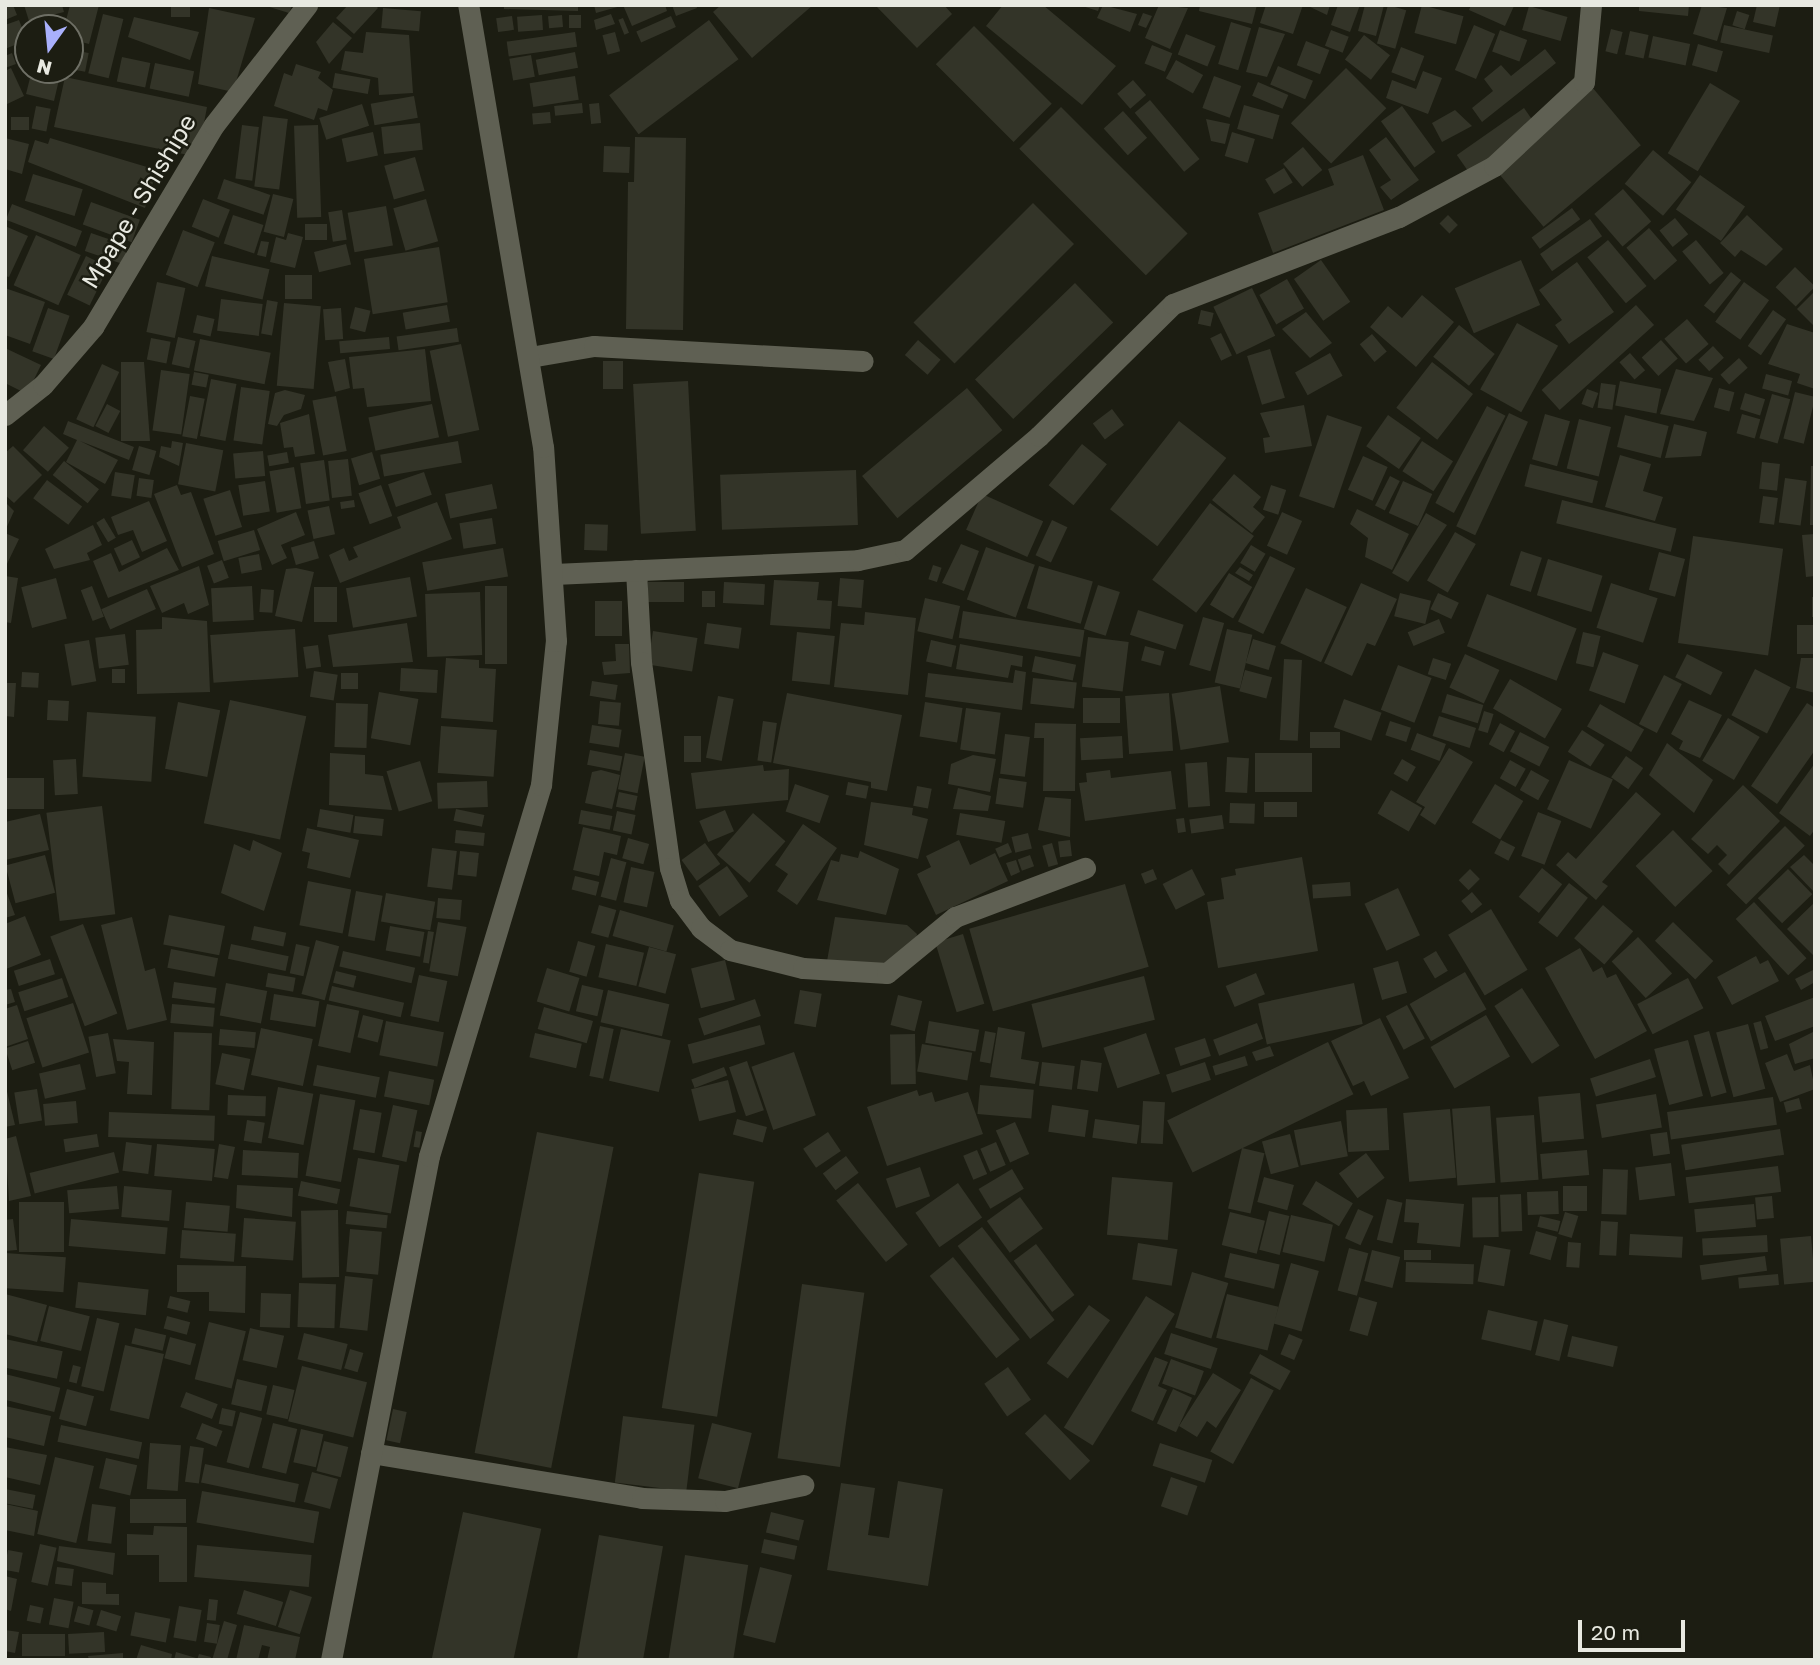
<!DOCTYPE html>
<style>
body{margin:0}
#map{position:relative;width:1820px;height:1665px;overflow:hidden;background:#1c1d12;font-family:"Golos Text",sans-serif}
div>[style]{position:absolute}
.building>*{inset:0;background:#333428;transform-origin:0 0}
.minor>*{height:21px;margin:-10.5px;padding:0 10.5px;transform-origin:10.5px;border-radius:10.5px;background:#5f6053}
span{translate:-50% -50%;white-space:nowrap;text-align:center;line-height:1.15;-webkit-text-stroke:5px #1c1d12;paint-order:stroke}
.street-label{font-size:24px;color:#e8e9e1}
.frame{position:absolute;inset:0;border:7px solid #e8e9e1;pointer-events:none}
.north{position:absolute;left:14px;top:14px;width:70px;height:70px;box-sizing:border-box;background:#1c1d12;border:2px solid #6e6f65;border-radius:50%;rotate:195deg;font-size:19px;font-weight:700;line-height:28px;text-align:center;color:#e8e9e1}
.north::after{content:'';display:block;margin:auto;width:24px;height:32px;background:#a9b0fc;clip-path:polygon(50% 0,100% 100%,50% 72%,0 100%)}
.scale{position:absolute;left:1578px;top:1620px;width:107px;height:32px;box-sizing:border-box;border:4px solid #e8e9e1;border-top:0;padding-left:9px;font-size:21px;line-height:24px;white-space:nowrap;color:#e8e9e1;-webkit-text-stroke:5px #1c1d12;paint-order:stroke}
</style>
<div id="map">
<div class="building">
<div style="clip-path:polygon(5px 5px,13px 5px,17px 15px,5px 20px)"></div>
<div style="clip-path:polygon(24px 5px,62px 5px,64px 12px,29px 21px)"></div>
<div style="clip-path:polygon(70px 5px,99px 5px,89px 44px,70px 39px,70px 28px,64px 28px)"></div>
<div style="left:171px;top:5px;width:19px;height:12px"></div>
<div style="clip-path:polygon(263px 5px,292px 5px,289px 13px)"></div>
<div style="clip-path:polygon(348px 5px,375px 5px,378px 8px,354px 34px,336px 18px)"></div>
<div style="clip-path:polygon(504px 5px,578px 5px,578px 11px,504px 9px)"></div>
<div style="clip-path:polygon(594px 5px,621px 5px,621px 6px,596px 13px)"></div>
<div style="clip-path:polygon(623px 5px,665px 5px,667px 11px,632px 26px)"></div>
<div style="clip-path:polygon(672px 5px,696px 5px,697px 8px,676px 16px)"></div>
<div style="clip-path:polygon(721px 5px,813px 5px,752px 58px,713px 12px)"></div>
<div style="clip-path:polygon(875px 5px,944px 5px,952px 14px,917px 48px)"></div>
<div style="clip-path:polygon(1003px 5px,1043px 5px,1116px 66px,1082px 105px,986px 26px)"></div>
<div style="clip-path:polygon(1079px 5px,1100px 5px,1098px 11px)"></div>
<div style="clip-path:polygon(1103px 5px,1137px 14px,1130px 32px,1097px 18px)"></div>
<div style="clip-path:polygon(1159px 5px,1188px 8px,1170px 49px,1145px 38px)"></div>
<div style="clip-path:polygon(1200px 5px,1257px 5px,1252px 24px,1199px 11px)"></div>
<div style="clip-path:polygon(1266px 5px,1303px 5px,1293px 34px,1260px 23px)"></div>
<div style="clip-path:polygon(1306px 5px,1330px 5px,1327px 15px)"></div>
<div style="clip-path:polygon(1338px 5px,1360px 5px,1350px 32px,1331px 25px)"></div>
<div style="clip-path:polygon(1365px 5px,1384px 5px,1376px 36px,1358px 31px)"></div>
<div style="left:1388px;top:5px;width:19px;height:40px;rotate:16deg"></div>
<div style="left:1422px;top:5px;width:43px;height:29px;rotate:15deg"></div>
<div style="clip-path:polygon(1471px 5px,1512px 5px,1514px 6px,1505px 26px,1469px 10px)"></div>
<div style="clip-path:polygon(1639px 5px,1689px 5px,1688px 16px,1639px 11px)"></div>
<div style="clip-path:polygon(1702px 5px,1727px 8px,1717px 41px,1693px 34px)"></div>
<div style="clip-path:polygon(1757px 5px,1780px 5px,1775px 27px,1753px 22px)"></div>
<div style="left:1529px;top:6px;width:40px;height:25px;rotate:16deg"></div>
<div style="clip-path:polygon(209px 8px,255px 18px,233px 92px,198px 84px)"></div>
<div style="left:383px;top:8px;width:38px;height:20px;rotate:5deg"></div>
<div style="left:1737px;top:11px;width:13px;height:15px;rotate:18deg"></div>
<div style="clip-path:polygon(1143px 13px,1152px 16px,1146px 28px,1138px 25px)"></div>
<div style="left:103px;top:14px;width:21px;height:61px;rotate:14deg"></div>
<div style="clip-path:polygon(611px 14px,615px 24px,596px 30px,594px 20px)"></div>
<div style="left:542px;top:15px;width:15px;height:25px;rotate:86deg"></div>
<div style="left:562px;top:15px;width:12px;height:14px;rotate:85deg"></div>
<div style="left:569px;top:15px;width:12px;height:13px"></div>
<div style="left:512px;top:16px;width:14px;height:16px;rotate:82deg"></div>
<div style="left:671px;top:16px;width:12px;height:38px;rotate:66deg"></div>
<div style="clip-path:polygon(134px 17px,199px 32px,190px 60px,128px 37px)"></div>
<div style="left:623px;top:18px;width:16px;height:5px;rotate:68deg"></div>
<div style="clip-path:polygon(19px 20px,27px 40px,5px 49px,5px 25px)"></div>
<div style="left:709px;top:20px;width:49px;height:125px;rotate:53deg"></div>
<div style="clip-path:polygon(333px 22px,352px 38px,329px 64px,316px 42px)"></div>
<div style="left:1231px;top:22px;width:21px;height:44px;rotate:17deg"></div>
<div style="left:1474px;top:25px;width:23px;height:49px;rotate:23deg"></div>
<div style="left:1724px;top:25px;width:50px;height:18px;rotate:12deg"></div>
<div style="left:974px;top:26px;width:110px;height:54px;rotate:45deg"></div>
<div style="clip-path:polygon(1259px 27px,1285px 34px,1267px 77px,1246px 72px)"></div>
<div style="left:1611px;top:29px;width:12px;height:23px;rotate:14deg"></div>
<div style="left:1331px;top:30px;width:19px;height:17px;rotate:21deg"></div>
<div style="left:1500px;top:30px;width:29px;height:23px;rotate:20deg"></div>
<div style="left:1630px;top:31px;width:19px;height:24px;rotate:12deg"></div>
<div style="clip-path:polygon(366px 32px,409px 35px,413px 93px,379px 95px,378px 78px,341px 70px,345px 51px,363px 53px)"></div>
<div style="left:575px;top:32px;width:15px;height:69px;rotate:82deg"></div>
<div style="left:615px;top:32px;width:20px;height:13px;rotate:75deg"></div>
<div style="left:1186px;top:34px;width:32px;height:22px;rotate:22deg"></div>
<div style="left:1364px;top:35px;width:33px;height:31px;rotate:38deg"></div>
<div style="left:1653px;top:36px;width:38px;height:22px;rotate:12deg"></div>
<div style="left:1306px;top:41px;width:25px;height:26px;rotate:21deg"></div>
<div style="left:1698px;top:44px;width:26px;height:22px;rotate:16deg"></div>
<div style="left:1152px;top:45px;width:22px;height:20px;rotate:22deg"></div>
<div style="left:1401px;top:47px;width:25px;height:27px;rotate:21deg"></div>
<div style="clip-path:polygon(1545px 49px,1556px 63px,1482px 122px,1472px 108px,1493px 91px,1484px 79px,1501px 65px,1511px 76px)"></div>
<div style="left:73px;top:50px;width:16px;height:19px;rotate:11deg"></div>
<div style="left:575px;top:52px;width:16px;height:40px;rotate:79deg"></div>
<div style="clip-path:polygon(12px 53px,16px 64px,5px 68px,5px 56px)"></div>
<div style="left:531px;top:55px;width:22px;height:22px;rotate:80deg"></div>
<div style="left:122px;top:57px;width:29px;height:25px;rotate:12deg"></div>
<div style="left:1176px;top:60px;width:31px;height:21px;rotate:29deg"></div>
<div style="left:155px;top:63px;width:40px;height:26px;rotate:12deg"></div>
<div style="clip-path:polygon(296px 64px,321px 72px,318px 78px,333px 90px,327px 111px,318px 108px,314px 120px,274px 106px,284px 73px,292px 76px)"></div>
<div style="left:1278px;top:66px;width:38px;height:20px;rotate:23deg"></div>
<div style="clip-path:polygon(11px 68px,24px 96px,5px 105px,5px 71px)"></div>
<div style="left:1346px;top:68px;width:57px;height:78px;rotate:45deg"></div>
<div style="clip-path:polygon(32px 70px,61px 71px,54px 101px,26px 94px)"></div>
<div style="clip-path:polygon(1423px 71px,1442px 78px,1428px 114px,1386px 98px,1392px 80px,1416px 89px)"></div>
<div style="left:335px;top:73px;width:36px;height:15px;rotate:10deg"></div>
<div style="left:575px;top:76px;width:24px;height:46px;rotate:81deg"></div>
<div style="left:1214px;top:76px;width:29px;height:34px;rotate:20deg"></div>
<div style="clip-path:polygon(65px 77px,207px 107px,200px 144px,193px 156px,54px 127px)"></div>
<div style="left:1133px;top:80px;width:20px;height:21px;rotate:49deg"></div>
<div style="left:1258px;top:82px;width:33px;height:15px;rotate:23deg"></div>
<div style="left:1710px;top:83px;width:35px;height:82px;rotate:31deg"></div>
<div style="left:1592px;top:87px;width:76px;height:127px;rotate:50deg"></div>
<div style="left:414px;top:96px;width:22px;height:44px;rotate:80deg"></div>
<div style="left:1150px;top:100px;width:77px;height:20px;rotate:50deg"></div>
<div style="left:582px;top:103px;width:10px;height:28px;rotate:84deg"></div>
<div style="left:599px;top:103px;width:20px;height:10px;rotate:84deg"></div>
<div style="left:362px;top:104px;width:23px;height:45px;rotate:72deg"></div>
<div style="left:1244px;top:105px;width:37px;height:25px;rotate:16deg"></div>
<div style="left:36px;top:106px;width:15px;height:23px;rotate:11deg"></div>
<div style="left:1402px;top:106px;width:57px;height:26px;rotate:54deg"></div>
<div style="left:1061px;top:107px;width:179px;height:59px;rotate:45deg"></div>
<div style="left:1524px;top:108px;width:24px;height:82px;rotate:55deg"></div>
<div style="clip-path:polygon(1455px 110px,1472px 126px,1442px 142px,1432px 123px)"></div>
<div style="left:1123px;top:111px;width:36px;height:26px;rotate:48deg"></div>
<div style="left:550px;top:112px;width:11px;height:18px;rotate:85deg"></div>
<div style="left:263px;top:116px;width:25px;height:71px;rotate:7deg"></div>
<div style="left:11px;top:117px;width:18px;height:13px"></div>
<div style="clip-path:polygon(1206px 119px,1230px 124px,1225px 144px,1211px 141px)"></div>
<div style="left:420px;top:123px;width:27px;height:39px;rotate:84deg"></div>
<div style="left:242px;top:125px;width:17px;height:54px;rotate:7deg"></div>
<div style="left:318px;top:125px;width:92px;height:24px;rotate:88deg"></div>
<div style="left:373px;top:132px;width:24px;height:32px;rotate:78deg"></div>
<div style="left:1232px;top:132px;width:24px;height:25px;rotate:17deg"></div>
<div style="clip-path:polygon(635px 137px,686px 138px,683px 330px,626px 329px,628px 182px,634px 182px)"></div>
<div style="clip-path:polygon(1386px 137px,1419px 180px,1391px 200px,1380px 187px,1391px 180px,1369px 150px)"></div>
<div style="clip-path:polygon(5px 138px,29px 144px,22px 174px,5px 169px)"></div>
<div style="clip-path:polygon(50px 138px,157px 170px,145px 208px,28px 162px,35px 140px,48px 144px)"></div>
<div style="left:604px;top:146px;width:26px;height:26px;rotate:2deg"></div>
<div style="left:1303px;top:147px;width:30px;height:26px;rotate:50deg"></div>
<div style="left:1653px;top:150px;width:50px;height:44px;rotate:40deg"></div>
<div style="clip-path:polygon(1363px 155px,1384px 210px,1273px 253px,1258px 213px,1334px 185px,1328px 169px)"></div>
<div style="left:415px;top:157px;width:35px;height:32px;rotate:74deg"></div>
<div style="left:1284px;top:168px;width:17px;height:22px;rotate:59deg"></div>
<div style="left:33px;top:174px;width:52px;height:28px;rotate:17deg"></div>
<div style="left:1700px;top:175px;width:55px;height:42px;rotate:35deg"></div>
<div style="left:224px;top:179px;width:49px;height:21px;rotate:19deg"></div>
<div style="left:1623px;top:189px;width:43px;height:38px;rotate:49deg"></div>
<div style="left:273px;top:194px;width:21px;height:39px;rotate:14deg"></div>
<div style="left:203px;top:199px;width:29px;height:30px;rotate:22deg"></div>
<div style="left:426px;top:199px;width:44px;height:34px;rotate:74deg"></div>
<div style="left:91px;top:202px;width:52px;height:24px;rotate:20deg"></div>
<div style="left:1033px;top:203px;width:58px;height:169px;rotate:45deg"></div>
<div style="left:12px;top:204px;width:75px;height:17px;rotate:21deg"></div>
<div style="left:386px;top:206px;width:40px;height:39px;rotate:80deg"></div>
<div style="left:1572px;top:208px;width:14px;height:50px;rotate:54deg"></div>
<div style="left:342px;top:210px;width:30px;height:14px;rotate:81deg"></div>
<div style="left:233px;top:215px;width:32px;height:30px;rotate:18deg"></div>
<div style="left:1448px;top:215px;width:14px;height:12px;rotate:45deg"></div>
<div style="clip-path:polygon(1747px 215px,1783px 249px,1766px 266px,1741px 250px,1735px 257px,1720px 243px)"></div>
<div style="left:1675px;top:218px;width:21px;height:20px;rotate:51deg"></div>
<div style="left:1590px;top:219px;width:21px;height:61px;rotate:55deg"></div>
<div style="left:305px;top:224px;width:22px;height:16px"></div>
<div style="clip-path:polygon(5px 226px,28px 236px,9px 277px,5px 276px)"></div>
<div style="left:1649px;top:228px;width:43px;height:30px;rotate:49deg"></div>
<div style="left:183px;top:230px;width:34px;height:48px;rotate:21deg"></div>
<div style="left:91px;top:233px;width:40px;height:19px;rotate:19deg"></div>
<div style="clip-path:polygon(288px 233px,303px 237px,295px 268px,270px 262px,276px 237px,286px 240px)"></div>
<div style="left:36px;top:235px;width:49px;height:55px;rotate:24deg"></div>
<div style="left:1608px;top:240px;width:60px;height:27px;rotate:50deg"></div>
<div style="left:1696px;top:240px;width:43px;height:18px;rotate:50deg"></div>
<div style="clip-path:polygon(261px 241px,269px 242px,266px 257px,257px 255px)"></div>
<div style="left:346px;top:244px;width:21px;height:33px;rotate:76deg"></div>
<div style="left:439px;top:247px;width:56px;height:76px;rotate:81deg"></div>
<div style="left:86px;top:256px;width:25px;height:43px;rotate:26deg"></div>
<div style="left:212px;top:256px;width:59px;height:31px;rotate:13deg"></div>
<div style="left:1321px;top:260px;width:51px;height:33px;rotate:55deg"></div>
<div style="left:1521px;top:260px;width:49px;height:72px;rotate:67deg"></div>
<div style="clip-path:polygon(1577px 262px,1614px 312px,1569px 344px,1555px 325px,1562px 320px,1539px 290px)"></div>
<div style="left:1795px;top:267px;width:28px;height:28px;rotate:44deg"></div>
<div style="left:1731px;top:272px;width:13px;height:43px;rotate:39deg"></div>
<div style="left:285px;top:275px;width:27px;height:24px"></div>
<div style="left:1287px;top:279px;width:34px;height:32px;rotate:60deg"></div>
<div style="left:157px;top:282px;width:29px;height:51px;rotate:12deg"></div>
<div style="left:1744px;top:282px;width:31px;height:49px;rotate:36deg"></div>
<div style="left:1075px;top:283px;width:55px;height:139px;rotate:46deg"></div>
<div style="clip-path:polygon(5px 288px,45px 302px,30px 344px,5px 335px)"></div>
<div style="left:1252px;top:288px;width:53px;height:43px;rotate:64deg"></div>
<div style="clip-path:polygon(1815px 291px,1815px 327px,1797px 309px)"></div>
<div style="clip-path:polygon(1422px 295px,1454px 322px,1416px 367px,1370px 327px,1388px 306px,1402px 318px)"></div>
<div style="left:221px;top:299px;width:42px;height:32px;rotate:7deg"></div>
<div style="left:267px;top:300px;width:11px;height:34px;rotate:10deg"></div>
<div style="left:284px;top:303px;width:37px;height:83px;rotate:5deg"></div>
<div style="left:447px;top:305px;width:17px;height:45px;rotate:80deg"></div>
<div style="left:1636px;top:305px;width:27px;height:127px;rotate:48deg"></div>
<div style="left:355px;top:307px;width:16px;height:22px;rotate:14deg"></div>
<div style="left:48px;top:308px;width:23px;height:46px;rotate:20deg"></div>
<div style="left:341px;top:308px;width:31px;height:18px;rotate:86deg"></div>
<div style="left:1201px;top:310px;width:13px;height:14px;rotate:13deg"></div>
<div style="left:1773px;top:310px;width:16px;height:44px;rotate:35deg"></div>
<div style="clip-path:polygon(1306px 312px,1332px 343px,1310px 358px,1282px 329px)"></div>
<div style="left:197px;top:315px;width:18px;height:18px;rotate:13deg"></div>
<div style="left:1687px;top:319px;width:33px;height:30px;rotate:49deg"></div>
<div style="left:1517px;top:323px;width:47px;height:76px;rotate:29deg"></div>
<div style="clip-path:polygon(1787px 324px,1815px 333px,1815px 389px,1797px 383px,1800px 374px,1768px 364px)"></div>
<div style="left:1459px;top:325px;width:46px;height:41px;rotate:39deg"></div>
<div style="left:457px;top:328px;width:14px;height:61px;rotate:82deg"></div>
<div style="left:1221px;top:333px;width:25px;height:12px;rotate:64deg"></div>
<div style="left:1372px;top:334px;width:23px;height:16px;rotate:50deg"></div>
<div style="left:178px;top:337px;width:18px;height:28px;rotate:13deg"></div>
<div style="left:389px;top:337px;width:12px;height:50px;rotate:85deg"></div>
<div style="left:151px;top:338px;width:20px;height:22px;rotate:11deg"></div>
<div style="left:200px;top:339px;width:72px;height:32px;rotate:11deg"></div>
<div style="left:918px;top:340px;width:30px;height:20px;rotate:41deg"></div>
<div style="left:1661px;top:340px;width:25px;height:26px;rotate:48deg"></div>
<div style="left:461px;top:344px;width:88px;height:32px;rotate:78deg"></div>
<div style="left:1713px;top:346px;width:16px;height:20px;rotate:47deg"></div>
<div style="clip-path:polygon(5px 348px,41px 365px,27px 394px,5px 383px)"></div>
<div style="clip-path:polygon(425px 349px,431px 401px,367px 407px,364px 388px,353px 389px,349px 357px)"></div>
<div style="left:1270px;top:349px;width:51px;height:24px;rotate:73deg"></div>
<div style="left:1330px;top:353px;width:26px;height:40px;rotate:61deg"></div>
<div style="left:1630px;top:353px;width:23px;height:14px;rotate:49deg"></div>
<div style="left:1739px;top:358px;width:13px;height:25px;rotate:48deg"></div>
<div style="clip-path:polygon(345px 359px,350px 388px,335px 392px,328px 362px)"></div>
<div style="left:603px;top:361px;width:20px;height:28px"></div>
<div style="clip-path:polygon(121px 362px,144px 362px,150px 441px,121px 441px)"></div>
<div style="left:1432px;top:362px;width:52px;height:58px;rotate:38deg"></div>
<div style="left:102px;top:364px;width:19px;height:61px;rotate:25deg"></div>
<div style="clip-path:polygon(1676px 369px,1713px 378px,1694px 421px,1660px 414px)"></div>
<div style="left:161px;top:370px;width:29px;height:61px;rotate:8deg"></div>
<div style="left:194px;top:372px;width:15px;height:13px;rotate:11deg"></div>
<div style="left:1766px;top:374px;width:27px;height:15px;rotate:15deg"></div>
<div style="left:211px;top:379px;width:26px;height:58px;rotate:11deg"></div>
<div style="left:688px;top:381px;width:150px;height:55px;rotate:87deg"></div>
<div style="left:1620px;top:381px;width:42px;height:25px;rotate:11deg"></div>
<div style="left:1601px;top:383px;width:15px;height:25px;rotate:8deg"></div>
<div style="left:241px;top:387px;width:29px;height:54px;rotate:8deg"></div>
<div style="left:967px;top:388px;width:55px;height:137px;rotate:50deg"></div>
<div style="left:1719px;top:388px;width:16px;height:20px;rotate:15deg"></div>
<div style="left:1587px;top:389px;width:12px;height:16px;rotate:20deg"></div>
<div style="clip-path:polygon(285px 390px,305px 395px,301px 409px,284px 415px,277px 426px,268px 424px,275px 393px)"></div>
<div style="left:1795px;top:392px;width:21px;height:48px;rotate:14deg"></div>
<div style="left:1745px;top:393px;width:21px;height:17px;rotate:17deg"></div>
<div style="left:1772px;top:394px;width:19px;height:46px;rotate:16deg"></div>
<div style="left:190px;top:396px;width:15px;height:41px;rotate:11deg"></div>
<div style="left:336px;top:396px;width:56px;height:24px;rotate:79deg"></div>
<div style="left:107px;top:404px;width:15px;height:25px;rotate:28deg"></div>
<div style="left:432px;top:404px;width:34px;height:65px;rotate:78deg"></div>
<div style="clip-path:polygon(1304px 405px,1312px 446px,1265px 453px,1263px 438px,1270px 437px,1260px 413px)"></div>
<div style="left:1487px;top:406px;width:21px;height:110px;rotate:28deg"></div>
<div style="left:1112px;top:409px;width:20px;height:24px;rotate:53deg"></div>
<div style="left:1509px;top:413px;width:21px;height:125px;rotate:25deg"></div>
<div style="clip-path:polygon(309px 414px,315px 454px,295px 457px,293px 447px,284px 448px,280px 423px)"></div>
<div style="left:1545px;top:414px;width:26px;height:47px;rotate:16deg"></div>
<div style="left:1742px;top:414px;width:19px;height:20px;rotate:16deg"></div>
<div style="left:1327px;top:415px;width:37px;height:86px;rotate:19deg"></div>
<div style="left:1388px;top:415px;width:40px;height:38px;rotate:35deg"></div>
<div style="left:1625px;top:415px;width:45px;height:33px;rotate:14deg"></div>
<div style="left:1579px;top:419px;width:33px;height:51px;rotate:14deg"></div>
<div style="clip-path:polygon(68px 421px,134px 447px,129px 460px,80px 441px,118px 460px,105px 484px,66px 462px,77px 440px,63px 434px)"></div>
<div style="left:1179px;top:421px;width:60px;height:112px;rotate:38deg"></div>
<div style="clip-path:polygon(1674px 424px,1707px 432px,1701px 456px,1665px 458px)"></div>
<div style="left:44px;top:426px;width:33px;height:32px;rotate:41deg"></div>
<div style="clip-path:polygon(172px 441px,183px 443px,179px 466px,159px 457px,161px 446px,171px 448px)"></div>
<div style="left:458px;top:441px;width:22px;height:79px;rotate:80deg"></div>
<div style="left:1422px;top:441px;width:37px;height:36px;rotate:33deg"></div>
<div style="left:186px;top:443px;width:38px;height:42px;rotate:11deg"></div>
<div style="left:1082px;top:444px;width:32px;height:53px;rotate:39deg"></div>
<div style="clip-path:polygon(13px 446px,42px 475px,14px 503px,5px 495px,5px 453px)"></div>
<div style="left:139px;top:446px;width:18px;height:25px;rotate:16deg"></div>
<div style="left:263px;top:451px;width:25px;height:30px;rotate:85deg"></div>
<div style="left:287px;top:452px;width:11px;height:20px;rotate:80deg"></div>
<div style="left:372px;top:452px;width:28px;height:22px;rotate:73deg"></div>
<div style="clip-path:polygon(1620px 455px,1651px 464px,1643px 491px,1663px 497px,1655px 521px,1605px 507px)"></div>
<div style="left:1363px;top:456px;width:27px;height:37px;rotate:24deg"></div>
<div style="left:348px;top:459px;width:37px;height:20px;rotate:84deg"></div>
<div style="left:324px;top:460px;width:41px;height:24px;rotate:82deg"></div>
<div style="left:64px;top:461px;width:45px;height:18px;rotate:39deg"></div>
<div style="left:1762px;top:462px;width:18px;height:27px;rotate:6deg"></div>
<div style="left:1530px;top:464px;width:70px;height:23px;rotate:14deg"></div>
<div style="clip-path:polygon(1811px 466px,1815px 466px,1815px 525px,1810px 525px)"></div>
<div style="left:294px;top:467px;width:42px;height:25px;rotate:80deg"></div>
<div style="left:856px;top:470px;width:55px;height:136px;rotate:88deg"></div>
<div style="left:115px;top:472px;width:20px;height:24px;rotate:9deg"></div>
<div style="left:424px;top:472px;width:24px;height:38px;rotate:71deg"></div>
<div style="clip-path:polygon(1234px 474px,1261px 497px,1253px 507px,1265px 517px,1252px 533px,1212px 500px)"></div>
<div style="left:1390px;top:476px;width:11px;height:33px;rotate:27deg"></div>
<div style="left:139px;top:478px;width:15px;height:18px;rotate:8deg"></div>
<div style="left:1785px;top:478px;width:22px;height:45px;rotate:8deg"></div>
<div style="left:47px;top:480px;width:44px;height:23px;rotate:37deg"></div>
<div style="left:265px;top:481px;width:31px;height:27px;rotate:81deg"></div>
<div style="left:1403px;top:481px;width:32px;height:35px;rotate:24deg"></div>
<div style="left:492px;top:484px;width:25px;height:48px;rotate:78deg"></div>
<div style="clip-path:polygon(177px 485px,181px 495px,191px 492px,214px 554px,182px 567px,154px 494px)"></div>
<div style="left:381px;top:485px;width:33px;height:24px;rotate:70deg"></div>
<div style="left:1271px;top:485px;width:16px;height:26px;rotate:18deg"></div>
<div style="left:230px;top:490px;width:39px;height:28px;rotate:72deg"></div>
<div style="left:982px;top:494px;width:67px;height:39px;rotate:24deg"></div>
<div style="left:1763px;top:496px;width:15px;height:27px;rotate:8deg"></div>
<div style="left:354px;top:500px;width:7px;height:14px;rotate:82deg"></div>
<div style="left:1562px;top:500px;width:118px;height:24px;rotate:14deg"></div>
<div style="clip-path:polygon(149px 501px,167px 541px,142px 552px,133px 530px,118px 535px,111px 517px)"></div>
<div style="clip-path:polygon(5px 502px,14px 511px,5px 531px)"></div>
<div style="clip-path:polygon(437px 502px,452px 539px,340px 583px,329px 555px,344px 548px,349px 561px,358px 557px,353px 547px,401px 528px,397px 517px)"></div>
<div style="left:1210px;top:503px;width:55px;height:96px;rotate:37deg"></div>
<div style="left:329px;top:506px;width:29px;height:22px;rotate:78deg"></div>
<div style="clip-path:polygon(1357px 509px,1409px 534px,1392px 570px,1365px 557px,1368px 538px,1350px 524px)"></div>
<div style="clip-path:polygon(296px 512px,305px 535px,281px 545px,287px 558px,272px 565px,257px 529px)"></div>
<div style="left:1282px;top:512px;width:22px;height:37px;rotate:24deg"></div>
<div style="clip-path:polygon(1426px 513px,1447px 525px,1408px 582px,1392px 573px)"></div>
<div style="left:104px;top:518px;width:23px;height:9px;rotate:59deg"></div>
<div style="left:492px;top:518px;width:26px;height:33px;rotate:81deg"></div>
<div style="left:1052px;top:520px;width:17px;height:39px;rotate:25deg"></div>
<div style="left:585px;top:524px;width:23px;height:26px;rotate:2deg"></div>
<div style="clip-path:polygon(93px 525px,102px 545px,87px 553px,90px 560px,54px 569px,45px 549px)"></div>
<div style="left:254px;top:530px;width:21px;height:38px;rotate:73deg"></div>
<div style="left:1455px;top:532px;width:24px;height:56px;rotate:30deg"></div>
<div style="clip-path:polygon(5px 533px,19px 539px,5px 568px)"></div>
<div style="clip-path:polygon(1815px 534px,1815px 576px,1806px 577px,1802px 535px)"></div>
<div style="left:1693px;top:536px;width:91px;height:108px;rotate:8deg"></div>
<div style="left:132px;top:540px;width:19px;height:20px;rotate:65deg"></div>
<div style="left:314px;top:541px;width:18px;height:24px;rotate:74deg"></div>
<div style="clip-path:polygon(961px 544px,979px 551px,964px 591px,942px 583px)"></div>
<div style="left:1251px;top:545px;width:17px;height:21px;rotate:31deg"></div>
<div style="left:986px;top:547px;width:52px;height:56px;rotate:20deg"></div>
<div style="clip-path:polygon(167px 548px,179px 570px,108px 598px,93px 561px,111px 553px,119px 572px)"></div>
<div style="left:503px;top:548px;width:29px;height:82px;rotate:80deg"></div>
<div style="left:1521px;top:551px;width:22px;height:36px;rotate:18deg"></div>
<div style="left:1659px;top:552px;width:27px;height:39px;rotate:15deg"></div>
<div style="left:259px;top:554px;width:16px;height:21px;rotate:79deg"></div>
<div style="left:1270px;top:556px;width:28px;height:73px;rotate:26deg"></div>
<div style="left:1548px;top:559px;width:57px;height:38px;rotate:17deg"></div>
<div style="left:222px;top:560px;width:19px;height:16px;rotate:69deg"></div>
<div style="left:933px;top:565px;width:9px;height:15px;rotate:18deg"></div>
<div style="clip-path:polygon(199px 566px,209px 605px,188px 614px,184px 603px,162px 613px,150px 586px)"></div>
<div style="left:1039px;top:566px;width:56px;height:44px;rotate:16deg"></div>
<div style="clip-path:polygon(1240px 567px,1253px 575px,1249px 581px,1235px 573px)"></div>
<div style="clip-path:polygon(296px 568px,314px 572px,302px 622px,275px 616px,286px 569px)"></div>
<div style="left:1229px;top:573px;width:27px;height:37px;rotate:31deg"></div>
<div style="clip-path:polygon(5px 576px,18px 578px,11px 623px,5px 622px)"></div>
<div style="left:410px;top:577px;width:40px;height:65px;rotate:80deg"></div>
<div style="left:56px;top:578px;width:42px;height:36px;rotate:75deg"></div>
<div style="left:840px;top:578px;width:24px;height:28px;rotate:5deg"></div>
<div style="clip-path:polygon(774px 580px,819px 582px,817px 600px,832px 601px,830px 629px,770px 625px)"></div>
<div style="left:684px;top:582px;width:20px;height:36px;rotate:90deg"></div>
<div style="left:724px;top:582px;width:41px;height:21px;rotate:3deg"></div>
<div style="clip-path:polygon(1361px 583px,1397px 599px,1375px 646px,1367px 643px,1352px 676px,1324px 663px)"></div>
<div style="left:1611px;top:583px;width:49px;height:47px;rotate:18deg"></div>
<div style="left:1098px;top:585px;width:23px;height:46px;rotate:18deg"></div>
<div style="left:92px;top:586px;width:33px;height:12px;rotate:69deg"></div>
<div style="left:252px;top:586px;width:34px;height:41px;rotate:87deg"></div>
<div style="left:485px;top:586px;width:22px;height:78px"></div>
<div style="left:314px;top:587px;width:23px;height:35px"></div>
<div style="left:1306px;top:588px;width:45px;height:61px;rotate:25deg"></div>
<div style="left:147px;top:589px;width:22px;height:50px;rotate:66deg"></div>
<div style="left:261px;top:589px;width:13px;height:23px;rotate:4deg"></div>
<div style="left:702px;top:591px;width:13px;height:16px"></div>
<div style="left:480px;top:592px;width:63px;height:55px;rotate:88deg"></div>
<div style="left:1400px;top:593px;width:32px;height:24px;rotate:14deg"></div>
<div style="left:1438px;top:593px;width:23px;height:18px;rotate:25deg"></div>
<div style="left:1487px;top:594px;width:96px;height:56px;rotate:21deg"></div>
<div style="left:1812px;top:597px;width:3px;height:20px"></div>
<div style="left:925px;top:598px;width:36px;height:34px;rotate:13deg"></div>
<div style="left:595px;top:601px;width:27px;height:35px"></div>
<div style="left:1138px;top:610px;width:48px;height:26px;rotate:18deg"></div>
<div style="left:963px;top:611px;width:123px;height:27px;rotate:9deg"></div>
<div style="clip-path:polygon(865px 612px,916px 618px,908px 695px,834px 687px,841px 623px,864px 625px)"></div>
<div style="clip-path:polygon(162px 617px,207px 621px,210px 692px,137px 694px,136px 630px,162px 629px)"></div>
<div style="left:1203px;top:617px;width:22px;height:50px;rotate:16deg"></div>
<div style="left:1439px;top:619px;width:15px;height:34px;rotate:67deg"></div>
<div style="clip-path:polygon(407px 623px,413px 662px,333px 667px,328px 635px)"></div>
<div style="left:707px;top:623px;width:35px;height:21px;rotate:8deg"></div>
<div style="left:1797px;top:625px;width:18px;height:29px"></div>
<div style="left:295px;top:629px;width:48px;height:85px;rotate:86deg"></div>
<div style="left:1227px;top:629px;width:26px;height:55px;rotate:13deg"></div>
<div style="left:653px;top:631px;width:45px;height:34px;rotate:9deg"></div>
<div style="left:797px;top:632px;width:38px;height:49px;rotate:6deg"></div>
<div style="left:1583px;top:632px;width:18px;height:32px;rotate:13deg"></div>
<div style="left:125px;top:634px;width:31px;height:30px;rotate:83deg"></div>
<div style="left:1088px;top:637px;width:41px;height:50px;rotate:7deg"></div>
<div style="left:1253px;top:639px;width:24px;height:25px;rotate:17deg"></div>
<div style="left:89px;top:640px;width:42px;height:25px;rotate:80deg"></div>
<div style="left:931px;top:640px;width:26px;height:22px;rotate:13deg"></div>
<div style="clip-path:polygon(615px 644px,629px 644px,630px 673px,604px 675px,602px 662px,616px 661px)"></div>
<div style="clip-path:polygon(960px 644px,1023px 656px,1022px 667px,1011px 665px,1008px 678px,956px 669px)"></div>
<div style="left:318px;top:645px;width:22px;height:15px;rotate:82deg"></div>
<div style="left:1145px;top:646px;width:20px;height:15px;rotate:15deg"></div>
<div style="left:1603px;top:652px;width:38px;height:41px;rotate:20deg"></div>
<div style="left:1465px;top:654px;width:38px;height:37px;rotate:25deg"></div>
<div style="left:1687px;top:654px;width:40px;height:26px;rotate:27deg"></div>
<div style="left:1035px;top:656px;width:42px;height:16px;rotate:12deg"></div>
<div style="clip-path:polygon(446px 658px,479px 660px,479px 668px,496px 669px,493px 722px,441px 718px)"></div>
<div style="left:1433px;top:658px;width:19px;height:17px;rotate:18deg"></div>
<div style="clip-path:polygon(1801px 658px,1815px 658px,1815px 693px,1796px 688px)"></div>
<div style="left:1284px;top:659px;width:18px;height:81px;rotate:3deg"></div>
<div style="left:1398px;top:665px;width:36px;height:48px;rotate:21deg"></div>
<div style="left:401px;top:668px;width:37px;height:23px;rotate:3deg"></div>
<div style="left:112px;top:669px;width:13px;height:14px"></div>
<div style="left:1755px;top:669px;width:40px;height:52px;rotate:27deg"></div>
<div style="clip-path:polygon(1015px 670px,1026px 672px,1022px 710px,925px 697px,928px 673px,1013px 683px)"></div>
<div style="left:1245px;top:670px;width:28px;height:22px;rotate:15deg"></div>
<div style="left:314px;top:671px;width:24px;height:26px;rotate:9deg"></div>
<div style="left:22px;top:672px;width:17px;height:15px;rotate:3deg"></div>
<div style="left:358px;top:673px;width:16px;height:17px;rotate:90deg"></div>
<div style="left:1664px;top:675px;width:20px;height:55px;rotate:27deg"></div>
<div style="left:1033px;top:678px;width:44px;height:26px;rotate:6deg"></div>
<div style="left:1510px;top:679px;width:60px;height:34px;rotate:30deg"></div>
<div style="left:592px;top:681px;width:26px;height:15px;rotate:9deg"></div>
<div style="clip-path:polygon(5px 683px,16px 683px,14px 717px,5px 716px)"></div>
<div style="left:1220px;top:686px;width:57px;height:49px;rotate:81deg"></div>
<div style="left:379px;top:692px;width:40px;height:47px;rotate:10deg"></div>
<div style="clip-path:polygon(787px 693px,902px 715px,887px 791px,871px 788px,871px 782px,773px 763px)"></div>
<div style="left:1169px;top:693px;width:58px;height:44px;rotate:86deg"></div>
<div style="left:1447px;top:694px;width:38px;height:19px;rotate:17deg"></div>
<div style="left:718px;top:696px;width:16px;height:63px;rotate:11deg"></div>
<div style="left:1083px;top:698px;width:37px;height:25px"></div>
<div style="left:1344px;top:699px;width:40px;height:30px;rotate:20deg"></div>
<div style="left:48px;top:700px;width:21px;height:20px;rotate:3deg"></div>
<div style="left:230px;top:700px;width:78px;height:126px;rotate:12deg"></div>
<div style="clip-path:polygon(1689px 700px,1722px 715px,1700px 758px,1679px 749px,1683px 741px,1671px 734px)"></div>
<div style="left:600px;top:701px;width:21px;height:23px;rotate:5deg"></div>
<div style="left:178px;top:702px;width:43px;height:68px;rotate:11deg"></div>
<div style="left:925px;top:702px;width:38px;height:35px;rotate:9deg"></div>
<div style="left:336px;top:703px;width:32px;height:44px;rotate:2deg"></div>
<div style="clip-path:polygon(1807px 703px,1815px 708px,1815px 750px,1777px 804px,1751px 786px)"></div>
<div style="left:1600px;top:704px;width:51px;height:26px;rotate:30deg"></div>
<div style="left:966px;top:708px;width:35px;height:42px;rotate:8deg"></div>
<div style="left:1484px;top:711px;width:10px;height:20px;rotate:17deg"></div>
<div style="left:87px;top:712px;width:69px;height:65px;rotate:4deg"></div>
<div style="left:1439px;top:716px;width:39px;height:21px;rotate:18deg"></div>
<div style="left:1728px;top:718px;width:37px;height:50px;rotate:31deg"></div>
<div style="left:763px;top:721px;width:14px;height:40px;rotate:8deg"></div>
<div style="left:1390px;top:721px;width:22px;height:15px;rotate:18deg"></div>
<div style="clip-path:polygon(1035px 723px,1076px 724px,1075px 791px,1043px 791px,1044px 738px,1034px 738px)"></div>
<div style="left:1500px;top:723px;width:17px;height:24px;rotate:28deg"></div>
<div style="left:592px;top:725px;width:30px;height:18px;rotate:9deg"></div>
<div style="left:441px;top:726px;width:56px;height:47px;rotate:4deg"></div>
<div style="left:1582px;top:730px;width:27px;height:26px;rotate:33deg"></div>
<div style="left:1310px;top:732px;width:30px;height:16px"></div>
<div style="left:1520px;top:732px;width:33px;height:22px;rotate:27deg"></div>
<div style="left:1417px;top:733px;width:31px;height:18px;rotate:21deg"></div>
<div style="left:1005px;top:734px;width:25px;height:40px;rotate:7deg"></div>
<div style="left:701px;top:736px;width:26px;height:17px;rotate:90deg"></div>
<div style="left:1122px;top:736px;width:22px;height:42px;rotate:87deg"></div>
<div style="clip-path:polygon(1667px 743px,1713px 780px,1694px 813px,1649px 775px)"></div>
<div style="clip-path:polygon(1449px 748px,1473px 762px,1435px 825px,1420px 815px,1425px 807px,1416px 802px)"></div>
<div style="left:590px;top:750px;width:33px;height:15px;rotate:11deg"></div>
<div style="clip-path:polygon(330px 753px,365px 755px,365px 774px,383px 776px,392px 810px,329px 805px)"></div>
<div style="left:625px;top:753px;width:20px;height:37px;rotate:11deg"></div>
<div style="left:1255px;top:753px;width:57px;height:39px"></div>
<div style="clip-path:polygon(973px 755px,996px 759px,990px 792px,948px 784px,951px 764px)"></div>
<div style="left:1626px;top:756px;width:21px;height:26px;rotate:35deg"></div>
<div style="left:1227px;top:757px;width:22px;height:35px;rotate:3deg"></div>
<div style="left:76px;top:759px;width:35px;height:23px;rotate:87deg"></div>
<div style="left:1402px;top:759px;width:16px;height:17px;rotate:30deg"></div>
<div style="left:1510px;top:760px;width:18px;height:21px;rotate:29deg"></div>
<div style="left:1569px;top:760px;width:48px;height:54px;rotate:24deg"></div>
<div style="left:420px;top:761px;width:42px;height:35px;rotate:73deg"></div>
<div style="left:1207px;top:762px;width:44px;height:22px;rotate:86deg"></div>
<div style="clip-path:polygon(1815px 763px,1815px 829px,1810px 836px,1779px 813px)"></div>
<div style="clip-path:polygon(763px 765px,764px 771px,789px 769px,788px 800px,696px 809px,691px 773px)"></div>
<div style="clip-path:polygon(601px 770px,620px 775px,612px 809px,585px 803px,592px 772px)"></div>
<div style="clip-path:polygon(1110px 770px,1111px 778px,1171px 771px,1176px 809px,1085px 821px,1079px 783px,1087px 782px,1086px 773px)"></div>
<div style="left:1531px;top:770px;width:21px;height:23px;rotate:29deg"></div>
<div style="left:44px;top:778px;width:31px;height:39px;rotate:90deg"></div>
<div style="left:999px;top:778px;width:28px;height:26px;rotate:8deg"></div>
<div style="left:487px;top:781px;width:26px;height:50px;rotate:88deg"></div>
<div style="left:848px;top:782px;width:21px;height:13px;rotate:11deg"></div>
<div style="left:795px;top:784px;width:36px;height:29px;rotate:19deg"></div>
<div style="left:1495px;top:784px;width:33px;height:45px;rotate:31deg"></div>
<div style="clip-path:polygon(1743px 785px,1780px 821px,1729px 875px,1718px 864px,1727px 855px,1717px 845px,1708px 854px,1691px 839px)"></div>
<div style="left:917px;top:786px;width:15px;height:20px;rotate:11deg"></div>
<div style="clip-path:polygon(958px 788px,991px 796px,988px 811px,953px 809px)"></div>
<div style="left:1391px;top:790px;width:36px;height:27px;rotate:30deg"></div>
<div style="left:619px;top:792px;width:19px;height:15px;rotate:12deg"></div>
<div style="clip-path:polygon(1636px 792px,1661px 814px,1602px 882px,1608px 886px,1596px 900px,1556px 865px,1568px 852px,1576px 859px)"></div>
<div style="clip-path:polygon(1045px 797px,1071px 799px,1070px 837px,1038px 830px)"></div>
<div style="clip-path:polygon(871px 802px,913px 808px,912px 815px,928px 819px,918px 859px,864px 845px)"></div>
<div style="left:1264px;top:802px;width:33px;height:15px"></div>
<div style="left:1230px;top:803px;width:25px;height:20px;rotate:2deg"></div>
<div style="left:102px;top:806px;width:109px;height:56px;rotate:83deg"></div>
<div style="left:320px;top:809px;width:34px;height:18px;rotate:10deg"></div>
<div style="left:456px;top:809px;width:29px;height:12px;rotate:12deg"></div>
<div style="left:581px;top:810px;width:32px;height:14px;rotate:11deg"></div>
<div style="left:725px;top:810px;width:23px;height:28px;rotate:67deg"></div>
<div style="left:617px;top:811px;width:19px;height:20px;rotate:12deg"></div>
<div style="left:1538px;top:812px;width:25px;height:47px;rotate:21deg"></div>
<div style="left:753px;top:813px;width:43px;height:55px;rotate:41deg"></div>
<div style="left:960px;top:813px;width:46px;height:22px;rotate:10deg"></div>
<div style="clip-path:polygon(40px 814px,49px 850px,5px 860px,5px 822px)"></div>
<div style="left:1222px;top:815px;width:14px;height:33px;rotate:82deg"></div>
<div style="left:355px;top:816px;width:29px;height:17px;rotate:6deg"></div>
<div style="left:1184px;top:818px;width:14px;height:8px;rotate:82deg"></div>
<div style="clip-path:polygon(803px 824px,837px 848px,797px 905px,777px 891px,788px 874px,775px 865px)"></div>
<div style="left:1785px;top:826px;width:28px;height:83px;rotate:45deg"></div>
<div style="clip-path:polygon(583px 827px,621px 836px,617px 855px,604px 852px,599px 876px,573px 870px)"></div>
<div style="clip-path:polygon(307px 828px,359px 840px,350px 878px,307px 868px,310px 853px,302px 851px)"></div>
<div style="left:456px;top:830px;width:29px;height:13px;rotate:6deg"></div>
<div style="left:1673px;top:830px;width:57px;height:52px;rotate:46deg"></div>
<div style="left:1028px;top:833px;width:16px;height:17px;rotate:76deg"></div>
<div style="left:628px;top:838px;width:22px;height:21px;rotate:16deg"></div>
<div style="clip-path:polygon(253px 840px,282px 853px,264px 911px,221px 893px,234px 844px,250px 851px)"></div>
<div style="clip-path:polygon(959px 840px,970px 865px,995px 853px,1008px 881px,936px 915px,917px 874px,931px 867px,926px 856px)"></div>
<div style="left:1070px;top:840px;width:16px;height:12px;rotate:83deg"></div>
<div style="left:1501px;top:840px;width:16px;height:15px;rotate:27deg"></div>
<div style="left:705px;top:843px;width:26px;height:29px;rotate:54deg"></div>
<div style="left:1008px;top:843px;width:10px;height:14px;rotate:66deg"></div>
<div style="left:1052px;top:843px;width:22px;height:10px;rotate:74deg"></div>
<div style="left:432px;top:848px;width:25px;height:39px;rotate:7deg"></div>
<div style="left:460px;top:851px;width:19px;height:24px;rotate:6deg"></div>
<div style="clip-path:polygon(860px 851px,899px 869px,886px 915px,817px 900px,831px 860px,839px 862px,841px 854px,858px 858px)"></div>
<div style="left:45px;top:855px;width:39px;height:41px;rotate:75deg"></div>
<div style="left:1030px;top:855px;width:12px;height:13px;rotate:70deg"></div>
<div style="clip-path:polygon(1804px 855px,1815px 866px,1815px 893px,1790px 867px)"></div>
<div style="clip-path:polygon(1302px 857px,1318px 951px,1218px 968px,1207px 902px,1224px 899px,1221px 878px,1236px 875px,1235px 869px)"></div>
<div style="left:611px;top:858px;width:16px;height:40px;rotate:15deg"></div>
<div style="clip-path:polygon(1016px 860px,1020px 872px,1011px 876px,1006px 863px)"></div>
<div style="left:727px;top:866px;width:37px;height:35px;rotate:55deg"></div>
<div style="left:631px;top:867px;width:24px;height:36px;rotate:12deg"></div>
<div style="left:1542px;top:868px;width:26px;height:37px;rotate:39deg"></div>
<div style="left:1153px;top:869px;width:11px;height:13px;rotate:68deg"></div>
<div style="left:1192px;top:869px;width:29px;height:33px;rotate:63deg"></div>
<div style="left:1470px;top:869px;width:14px;height:16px;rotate:45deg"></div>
<div style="left:1788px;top:869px;width:35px;height:42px;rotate:46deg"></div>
<div style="left:575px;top:876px;width:25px;height:14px;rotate:14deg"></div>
<div style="left:308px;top:881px;width:44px;height:45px;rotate:11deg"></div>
<div style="left:1350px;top:882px;width:14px;height:38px;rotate:86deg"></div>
<div style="left:1569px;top:883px;width:24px;height:50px;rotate:38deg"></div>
<div style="left:1125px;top:884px;width:86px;height:162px;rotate:74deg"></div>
<div style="clip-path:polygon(5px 888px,15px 915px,5px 918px)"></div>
<div style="left:1398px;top:888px;width:52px;height:37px;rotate:65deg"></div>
<div style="left:356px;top:891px;width:27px;height:46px;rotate:10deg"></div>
<div style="left:1472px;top:892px;width:16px;height:14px;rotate:50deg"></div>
<div style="left:386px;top:893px;width:50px;height:29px;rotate:10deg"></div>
<div style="left:438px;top:898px;width:24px;height:20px;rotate:5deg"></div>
<div style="left:1754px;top:902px;width:77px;height:25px;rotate:47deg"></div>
<div style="clip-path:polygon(1815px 902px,1815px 957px,1787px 929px)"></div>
<div style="left:599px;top:905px;width:18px;height:29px;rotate:16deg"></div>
<div style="left:1603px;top:905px;width:40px;height:44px;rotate:41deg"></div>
<div style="left:1491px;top:909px;width:71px;height:50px;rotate:59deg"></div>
<div style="left:620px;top:910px;width:56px;height:27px;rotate:16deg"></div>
<div style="left:169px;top:915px;width:57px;height:30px;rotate:11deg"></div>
<div style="clip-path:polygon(25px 916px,41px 955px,6px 969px,5px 924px)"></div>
<div style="clip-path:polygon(132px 917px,145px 971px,155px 968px,167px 1020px,127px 1030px,101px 925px)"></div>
<div style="clip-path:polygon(835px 917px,907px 925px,917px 934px,914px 948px,888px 970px,827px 961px)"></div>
<div style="left:438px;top:922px;width:29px;height:50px;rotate:10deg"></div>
<div style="left:1673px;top:922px;width:56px;height:26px;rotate:44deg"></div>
<div style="left:83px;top:924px;width:96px;height:35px;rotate:69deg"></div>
<div style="left:254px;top:926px;width:33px;height:14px;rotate:12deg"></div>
<div style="left:390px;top:926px;width:35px;height:25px;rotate:10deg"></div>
<div style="left:428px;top:931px;width:6px;height:32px;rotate:9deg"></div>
<div style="left:963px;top:934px;width:73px;height:29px;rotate:73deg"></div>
<div style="left:1638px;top:937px;width:50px;height:36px;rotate:47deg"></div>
<div style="left:316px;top:940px;width:24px;height:56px;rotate:15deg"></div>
<div style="left:578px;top:941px;width:18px;height:32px;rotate:16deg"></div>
<div style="left:231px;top:944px;width:59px;height:15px;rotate:12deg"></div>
<div style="left:296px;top:944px;width:14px;height:30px;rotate:12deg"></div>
<div style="left:606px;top:944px;width:39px;height:34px;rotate:13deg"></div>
<div style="left:649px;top:947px;width:28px;height:41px;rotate:15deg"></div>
<div style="clip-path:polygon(1580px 948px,1593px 972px,1602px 967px,1607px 978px,1616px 974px,1647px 1031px,1595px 1059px,1545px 968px)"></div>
<div style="left:171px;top:949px;width:48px;height:19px;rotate:11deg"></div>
<div style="left:343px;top:951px;width:74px;height:16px;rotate:13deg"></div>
<div style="left:1436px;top:951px;width:23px;height:15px;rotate:59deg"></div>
<div style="clip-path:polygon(1756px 956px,1760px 964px,1768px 960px,1779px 981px,1732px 1005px,1717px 977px)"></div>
<div style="left:50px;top:959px;width:16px;height:38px;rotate:72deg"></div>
<div style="left:725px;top:960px;width:41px;height:35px;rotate:76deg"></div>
<div style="left:1398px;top:961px;width:33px;height:26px;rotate:74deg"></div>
<div style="left:547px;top:968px;width:34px;height:35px;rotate:17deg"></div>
<div style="clip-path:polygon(1813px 970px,1815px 982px,1801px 990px,1795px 979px)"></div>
<div style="left:336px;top:971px;width:21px;height:12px;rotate:14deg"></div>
<div style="left:1465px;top:972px;width:43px;height:64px;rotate:60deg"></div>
<div style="left:268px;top:973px;width:28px;height:14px;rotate:10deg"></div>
<div style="left:1256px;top:973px;width:23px;height:33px;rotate:67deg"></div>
<div style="left:419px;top:975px;width:29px;height:42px;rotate:12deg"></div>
<div style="left:1144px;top:976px;width:45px;height:116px;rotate:76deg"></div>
<div style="left:62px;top:978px;width:20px;height:46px;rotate:72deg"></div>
<div style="left:1688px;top:978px;width:34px;height:57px;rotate:63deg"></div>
<div style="left:174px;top:982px;width:43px;height:16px;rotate:8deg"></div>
<div style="left:226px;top:983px;width:42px;height:33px;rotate:11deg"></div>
<div style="left:1354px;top:983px;width:42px;height:98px;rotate:78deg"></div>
<div style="left:582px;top:985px;width:22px;height:27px;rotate:13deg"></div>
<div style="left:332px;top:986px;width:74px;height:15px;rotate:13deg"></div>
<div style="left:1522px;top:988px;width:69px;height:33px;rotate:57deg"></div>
<div style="clip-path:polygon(11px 989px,15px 1002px,5px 1005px,5px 990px)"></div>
<div style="left:608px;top:990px;width:63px;height:33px;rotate:13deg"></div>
<div style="left:800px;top:990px;width:22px;height:34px;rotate:10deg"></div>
<div style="left:274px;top:994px;width:46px;height:26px;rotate:9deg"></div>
<div style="left:898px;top:995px;width:25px;height:31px;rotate:14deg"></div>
<div style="clip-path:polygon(1815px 997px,1815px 1026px,1775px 1041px,1765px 1016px)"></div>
<div style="left:755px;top:999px;width:18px;height:60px;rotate:71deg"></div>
<div style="left:73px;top:1003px;width:52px;height:49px;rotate:72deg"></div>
<div style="left:172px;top:1004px;width:43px;height:19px;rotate:5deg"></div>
<div style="left:327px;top:1004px;width:33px;height:43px;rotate:12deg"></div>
<div style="clip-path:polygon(17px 1005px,28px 1039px,5px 1047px,5px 1009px)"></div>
<div style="left:1407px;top:1005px;width:38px;height:24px;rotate:62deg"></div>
<div style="left:544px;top:1007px;width:51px;height:23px;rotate:16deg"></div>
<div style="left:363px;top:1015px;width:21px;height:23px;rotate:14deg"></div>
<div style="left:1486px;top:1015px;width:48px;height:64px;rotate:60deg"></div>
<div style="clip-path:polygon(1380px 1018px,1409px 1078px,1371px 1096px,1364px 1081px,1353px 1086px,1331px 1041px)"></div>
<div style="left:386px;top:1021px;width:59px;height:35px;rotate:11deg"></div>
<div style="left:929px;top:1021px;width:51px;height:22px;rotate:10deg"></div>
<div style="left:1761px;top:1021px;width:28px;height:8px;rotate:75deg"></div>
<div style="left:1257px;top:1023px;width:17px;height:47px;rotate:69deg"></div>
<div style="left:1748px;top:1024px;width:67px;height:33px;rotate:75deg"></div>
<div style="left:760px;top:1025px;width:20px;height:75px;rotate:75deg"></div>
<div style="left:600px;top:1026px;width:14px;height:51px;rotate:12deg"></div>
<div style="clip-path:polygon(998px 1027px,1025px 1032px,1021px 1059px,1039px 1062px,1035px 1084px,990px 1077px)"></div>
<div style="left:261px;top:1028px;width:53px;height:48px;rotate:12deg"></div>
<div style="left:220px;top:1029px;width:36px;height:16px;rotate:5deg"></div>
<div style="left:621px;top:1029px;width:51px;height:53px;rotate:13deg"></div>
<div style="left:985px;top:1031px;width:11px;height:31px;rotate:10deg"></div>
<div style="left:1709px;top:1031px;width:64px;height:16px;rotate:74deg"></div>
<div style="clip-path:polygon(1815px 1031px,1815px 1058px,1795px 1064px,1789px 1044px)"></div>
<div style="left:174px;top:1032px;width:38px;height:77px;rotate:2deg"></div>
<div style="left:108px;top:1033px;width:41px;height:20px;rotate:79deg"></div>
<div style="left:535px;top:1033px;width:48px;height:25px;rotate:13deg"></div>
<div style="left:1146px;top:1033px;width:43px;height:45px;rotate:71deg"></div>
<div style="left:915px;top:1034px;width:50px;height:25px;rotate:89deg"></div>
<div style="left:1205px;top:1038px;width:19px;height:32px;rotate:72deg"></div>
<div style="clip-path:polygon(113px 1039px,154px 1042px,152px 1095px,127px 1094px,129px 1062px,117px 1061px)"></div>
<div style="left:1688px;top:1040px;width:58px;height:35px;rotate:75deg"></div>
<div style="left:28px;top:1041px;width:23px;height:24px;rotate:72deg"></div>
<div style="left:1328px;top:1042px;width:58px;height:179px;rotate:64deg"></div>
<div style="left:922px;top:1044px;width:51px;height:28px;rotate:10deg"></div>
<div style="clip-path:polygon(1270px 1046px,1274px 1056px,1256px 1061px,1252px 1052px)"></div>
<div style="left:794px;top:1052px;width:67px;height:45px;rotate:71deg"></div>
<div style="left:222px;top:1053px;width:29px;height:32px;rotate:12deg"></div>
<div style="clip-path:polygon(1787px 1054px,1794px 1071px,1810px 1065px,1815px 1089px,1780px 1102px,1765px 1063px)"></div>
<div style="left:1245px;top:1056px;width:10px;height:34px;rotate:73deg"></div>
<div style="left:1650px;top:1059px;width:19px;height:63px;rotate:72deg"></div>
<div style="left:1081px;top:1060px;width:21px;height:29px;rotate:8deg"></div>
<div style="left:747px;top:1061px;width:52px;height:19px;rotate:71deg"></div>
<div style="left:1042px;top:1062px;width:33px;height:24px;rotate:7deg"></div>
<div style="left:1205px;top:1062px;width:19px;height:41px;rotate:72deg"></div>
<div style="left:80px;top:1064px;width:26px;height:42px;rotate:77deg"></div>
<div style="left:317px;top:1065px;width:64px;height:21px;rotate:11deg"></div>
<div style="left:724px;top:1067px;width:9px;height:35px;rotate:69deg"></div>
<div style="left:389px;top:1071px;width:46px;height:26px;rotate:11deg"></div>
<div style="left:728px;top:1080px;width:33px;height:38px;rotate:76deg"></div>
<div style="clip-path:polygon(5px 1083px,15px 1125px,5px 1127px)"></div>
<div style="left:980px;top:1085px;width:54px;height:29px;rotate:5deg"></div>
<div style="left:278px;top:1087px;width:36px;height:52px;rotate:11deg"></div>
<div style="left:37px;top:1089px;width:32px;height:23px;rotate:81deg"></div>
<div style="clip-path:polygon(917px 1090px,919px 1096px,932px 1092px,935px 1102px,968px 1092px,983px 1134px,887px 1166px,867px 1107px)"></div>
<div style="left:1580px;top:1093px;width:46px;height:42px;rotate:85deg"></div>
<div style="left:320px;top:1094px;width:36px;height:83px;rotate:10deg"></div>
<div style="left:1656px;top:1094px;width:34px;height:61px;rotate:80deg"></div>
<div style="left:228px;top:1095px;width:38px;height:20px;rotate:2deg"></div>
<div style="left:1773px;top:1097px;width:28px;height:107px;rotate:82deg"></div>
<div style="left:1799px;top:1098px;width:11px;height:16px;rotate:75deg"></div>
<div style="left:76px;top:1101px;width:22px;height:33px;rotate:85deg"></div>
<div style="left:1143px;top:1101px;width:22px;height:42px;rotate:3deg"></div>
<div style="left:393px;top:1105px;width:25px;height:53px;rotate:12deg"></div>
<div style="left:1052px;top:1105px;width:37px;height:27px;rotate:8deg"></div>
<div style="left:1490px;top:1106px;width:77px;height:38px;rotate:86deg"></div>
<div style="left:1387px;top:1108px;width:42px;height:41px;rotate:87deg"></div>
<div style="left:360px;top:1109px;width:22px;height:41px;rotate:10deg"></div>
<div style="left:1450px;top:1109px;width:69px;height:47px;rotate:85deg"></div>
<div style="left:109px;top:1112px;width:106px;height:25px;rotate:2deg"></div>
<div style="left:1534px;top:1115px;width:65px;height:38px;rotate:86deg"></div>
<div style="left:737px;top:1119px;width:31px;height:16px;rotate:15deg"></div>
<div style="left:1095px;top:1119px;width:45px;height:19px;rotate:8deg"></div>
<div style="left:247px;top:1120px;width:18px;height:21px;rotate:9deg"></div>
<div style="left:1341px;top:1121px;width:36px;height:48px;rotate:79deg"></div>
<div style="left:1015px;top:1122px;width:35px;height:21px;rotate:66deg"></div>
<div style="left:1780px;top:1129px;width:26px;height:100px;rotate:81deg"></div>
<div style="left:416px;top:1131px;width:6px;height:16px;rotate:9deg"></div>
<div style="left:537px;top:1132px;width:78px;height:327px;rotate:11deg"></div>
<div style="left:828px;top:1132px;width:23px;height:30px;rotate:56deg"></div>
<div style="left:1667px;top:1132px;width:22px;height:17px;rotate:82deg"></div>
<div style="left:97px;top:1134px;width:13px;height:34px;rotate:81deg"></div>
<div style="left:1290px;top:1134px;width:34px;height:29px;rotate:75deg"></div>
<div style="clip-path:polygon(16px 1136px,31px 1196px,9px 1201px,5px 1139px)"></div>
<div style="left:126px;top:1142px;width:26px;height:29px;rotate:7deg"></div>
<div style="left:996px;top:1142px;width:25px;height:17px;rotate:67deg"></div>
<div style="left:157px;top:1144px;width:58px;height:32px;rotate:5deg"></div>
<div style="clip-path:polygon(219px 1144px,235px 1147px,228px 1179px,214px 1177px)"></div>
<div style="left:1242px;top:1148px;width:23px;height:62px;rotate:13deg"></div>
<div style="left:243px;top:1150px;width:56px;height:25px;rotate:3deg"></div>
<div style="left:977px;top:1150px;width:26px;height:15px;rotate:67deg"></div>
<div style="left:1587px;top:1150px;width:25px;height:47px;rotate:85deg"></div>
<div style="left:114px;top:1152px;width:21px;height:87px;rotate:76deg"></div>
<div style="left:1366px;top:1153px;width:31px;height:34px;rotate:53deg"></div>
<div style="left:846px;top:1156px;width:21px;height:29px;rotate:53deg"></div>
<div style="left:358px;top:1158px;width:42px;height:49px;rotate:10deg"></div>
<div style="left:1671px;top:1163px;width:33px;height:36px;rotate:83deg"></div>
<div style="left:1778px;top:1166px;width:26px;height:93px;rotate:83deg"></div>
<div style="left:920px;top:1167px;width:31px;height:36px;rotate:71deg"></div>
<div style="left:1012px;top:1169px;width:23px;height:39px;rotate:59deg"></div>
<div style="left:1603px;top:1169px;width:25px;height:45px;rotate:2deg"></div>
<div style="left:699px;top:1173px;width:56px;height:238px;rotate:9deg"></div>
<div style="left:1112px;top:1177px;width:61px;height:58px;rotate:5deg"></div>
<div style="left:1264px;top:1177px;width:31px;height:26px;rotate:15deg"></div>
<div style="left:301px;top:1181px;width:40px;height:15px;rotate:12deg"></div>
<div style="left:1316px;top:1181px;width:43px;height:27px;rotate:31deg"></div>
<div style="left:858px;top:1183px;width:79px;height:28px;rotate:51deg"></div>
<div style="left:958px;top:1183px;width:42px;height:52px;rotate:55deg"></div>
<div style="clip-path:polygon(237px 1185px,293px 1188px,292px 1217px,236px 1208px)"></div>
<div style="left:117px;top:1186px;width:23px;height:50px;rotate:85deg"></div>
<div style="left:124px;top:1186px;width:48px;height:31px;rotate:5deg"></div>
<div style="left:1563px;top:1186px;width:24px;height:25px"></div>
<div style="left:1558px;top:1191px;width:23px;height:31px;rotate:88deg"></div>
<div style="left:1521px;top:1194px;width:37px;height:21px;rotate:88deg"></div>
<div style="left:1772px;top:1196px;width:22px;height:17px;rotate:85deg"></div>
<div style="left:1020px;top:1197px;width:39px;height:41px;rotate:54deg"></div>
<div style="left:1498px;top:1197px;width:40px;height:26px;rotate:89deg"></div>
<div style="left:1387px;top:1199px;width:16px;height:42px;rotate:14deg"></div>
<div style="clip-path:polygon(1406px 1199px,1464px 1204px,1460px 1247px,1417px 1243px,1419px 1223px,1404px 1222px)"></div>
<div style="left:19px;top:1202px;width:45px;height:50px"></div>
<div style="left:186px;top:1202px;width:44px;height:26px;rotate:5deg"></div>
<div style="left:1754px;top:1204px;width:23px;height:60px;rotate:85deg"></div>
<div style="left:1358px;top:1209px;width:17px;height:32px;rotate:24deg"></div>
<div style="left:338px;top:1210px;width:67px;height:37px;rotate:89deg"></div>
<div style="left:347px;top:1211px;width:41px;height:13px;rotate:6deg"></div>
<div style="left:1269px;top:1211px;width:21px;height:40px;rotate:14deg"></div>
<div style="left:1230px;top:1212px;width:36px;height:34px;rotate:14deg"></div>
<div style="left:1565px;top:1212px;width:14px;height:23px;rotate:17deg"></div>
<div style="left:1291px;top:1215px;width:43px;height:38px;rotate:13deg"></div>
<div style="left:1540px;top:1216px;width:21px;height:11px;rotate:14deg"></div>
<div style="left:244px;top:1218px;width:52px;height:39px;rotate:4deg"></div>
<div style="clip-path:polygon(13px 1219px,17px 1250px,5px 1251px,5px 1220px)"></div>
<div style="left:71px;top:1219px;width:97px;height:27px;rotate:5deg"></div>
<div style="left:1601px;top:1221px;width:17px;height:34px;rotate:3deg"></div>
<div style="left:982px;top:1227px;width:118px;height:31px;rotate:52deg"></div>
<div style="left:350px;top:1229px;width:32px;height:43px;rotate:5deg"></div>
<div style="left:182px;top:1230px;width:54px;height:28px;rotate:4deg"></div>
<div style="left:1536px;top:1231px;width:22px;height:24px;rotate:16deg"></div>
<div style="left:1630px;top:1234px;width:53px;height:21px;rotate:3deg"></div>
<div style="left:1767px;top:1235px;width:17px;height:65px;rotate:87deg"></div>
<div style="left:1811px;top:1236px;width:46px;height:31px;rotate:85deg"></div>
<div style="left:1568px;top:1242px;width:13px;height:25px;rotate:4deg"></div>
<div style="left:1138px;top:1243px;width:40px;height:37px;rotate:9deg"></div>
<div style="left:1036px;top:1244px;width:64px;height:28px;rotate:53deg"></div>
<div style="left:1484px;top:1245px;width:27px;height:37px;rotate:10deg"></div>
<div style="left:1349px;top:1248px;width:20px;height:44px;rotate:15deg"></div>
<div style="left:1372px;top:1250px;width:29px;height:32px;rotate:14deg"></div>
<div style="left:1431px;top:1250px;width:10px;height:27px;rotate:90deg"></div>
<div style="left:5px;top:1253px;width:61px;height:35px;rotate:4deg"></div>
<div style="left:1230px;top:1253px;width:51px;height:25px;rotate:13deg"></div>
<div style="left:1765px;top:1256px;width:15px;height:66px;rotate:82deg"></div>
<div style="left:953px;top:1257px;width:106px;height:30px;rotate:51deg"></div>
<div style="left:1406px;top:1262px;width:68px;height:20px;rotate:2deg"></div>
<div style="left:1291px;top:1263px;width:29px;height:63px;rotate:16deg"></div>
<div style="clip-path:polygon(177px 1265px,246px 1266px,245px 1313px,209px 1311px,209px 1292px,177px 1292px)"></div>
<div style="left:1192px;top:1272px;width:38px;height:58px;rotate:17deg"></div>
<div style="left:1778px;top:1274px;width:11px;height:40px;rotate:85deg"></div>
<div style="left:345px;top:1276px;width:28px;height:52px;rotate:6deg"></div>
<div style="left:78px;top:1282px;width:71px;height:26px;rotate:6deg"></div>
<div style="left:299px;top:1283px;width:37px;height:44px;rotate:2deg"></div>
<div style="left:802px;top:1284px;width:63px;height:176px;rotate:8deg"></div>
<div style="left:261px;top:1293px;width:30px;height:34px;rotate:2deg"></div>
<div style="clip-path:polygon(5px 1294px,47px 1305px,37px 1342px,5px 1334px)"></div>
<div style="left:1227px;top:1294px;width:53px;height:45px;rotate:14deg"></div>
<div style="left:170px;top:1296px;width:21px;height:12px;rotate:14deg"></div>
<div style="left:1146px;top:1296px;width:34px;height:155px;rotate:32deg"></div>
<div style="left:1359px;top:1297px;width:19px;height:35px;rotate:16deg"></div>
<div style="left:1089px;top:1305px;width:26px;height:72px;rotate:36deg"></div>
<div style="left:49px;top:1306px;width:42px;height:36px;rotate:14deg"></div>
<div style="left:1488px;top:1310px;width:51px;height:30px;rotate:13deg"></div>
<div style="left:167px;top:1316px;width:24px;height:13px;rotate:15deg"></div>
<div style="left:97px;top:1318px;width:23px;height:70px;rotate:13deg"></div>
<div style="left:1544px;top:1319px;width:25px;height:37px;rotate:14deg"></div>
<div style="left:209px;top:1322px;width:38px;height:59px;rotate:14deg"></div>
<div style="left:135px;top:1328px;width:32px;height:16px;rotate:13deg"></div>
<div style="left:250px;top:1328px;width:35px;height:33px;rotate:13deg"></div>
<div style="left:304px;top:1333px;width:45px;height:27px;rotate:14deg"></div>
<div style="left:1171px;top:1333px;width:49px;height:22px;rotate:18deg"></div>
<div style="left:1289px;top:1334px;width:15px;height:22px;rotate:23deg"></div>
<div style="left:1572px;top:1336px;width:47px;height:21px;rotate:13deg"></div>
<div style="left:170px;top:1337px;width:27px;height:22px;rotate:15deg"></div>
<div style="left:5px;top:1339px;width:59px;height:28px;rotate:12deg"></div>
<div style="left:125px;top:1345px;width:40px;height:67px;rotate:13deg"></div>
<div style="left:350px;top:1349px;width:14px;height:20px;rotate:17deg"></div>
<div style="left:1260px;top:1354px;width:35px;height:22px;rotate:29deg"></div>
<div style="clip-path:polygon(1155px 1357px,1168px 1362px,1158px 1386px,1167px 1390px,1153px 1421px,1131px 1411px)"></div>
<div style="left:1171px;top:1359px;width:35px;height:26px;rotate:20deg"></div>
<div style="left:73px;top:1365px;width:8px;height:17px;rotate:14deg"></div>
<div style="left:302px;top:1366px;width:67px;height:57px;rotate:14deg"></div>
<div style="left:1008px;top:1367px;width:40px;height:29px;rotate:55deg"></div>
<div style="clip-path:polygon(1213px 1373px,1241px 1390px,1216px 1428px,1207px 1421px,1197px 1437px,1179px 1426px)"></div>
<div style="left:5px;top:1374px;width:57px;height:25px;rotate:14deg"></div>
<div style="left:1251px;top:1378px;width:26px;height:84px;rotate:29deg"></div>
<div style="left:237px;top:1379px;width:31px;height:26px;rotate:13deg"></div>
<div style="left:273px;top:1385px;width:22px;height:30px;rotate:13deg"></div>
<div style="left:67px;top:1389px;width:28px;height:31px;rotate:15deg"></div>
<div style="left:1173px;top:1389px;width:21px;height:38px;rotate:25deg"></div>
<div style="left:186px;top:1392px;width:34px;height:16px;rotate:21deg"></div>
<div style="clip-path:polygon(5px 1406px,51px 1416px,44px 1446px,5px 1437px)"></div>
<div style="left:222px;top:1408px;width:14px;height:16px;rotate:12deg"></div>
<div style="left:393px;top:1409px;width:14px;height:32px;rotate:12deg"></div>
<div style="left:240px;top:1412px;width:23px;height:52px;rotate:15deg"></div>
<div style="left:1045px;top:1414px;width:65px;height:28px;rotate:46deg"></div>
<div style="left:623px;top:1416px;width:72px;height:67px;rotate:7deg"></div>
<div style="left:202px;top:1423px;width:22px;height:17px;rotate:21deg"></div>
<div style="left:273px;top:1423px;width:25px;height:46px;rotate:14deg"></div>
<div style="left:712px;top:1423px;width:41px;height:57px;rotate:14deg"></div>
<div style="left:61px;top:1425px;width:83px;height:17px;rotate:12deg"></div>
<div style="left:301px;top:1429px;width:23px;height:34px;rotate:13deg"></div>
<div style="left:324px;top:1441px;width:25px;height:31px;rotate:14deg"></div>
<div style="left:150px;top:1443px;width:31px;height:46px;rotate:4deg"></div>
<div style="left:1160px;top:1443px;width:55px;height:24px;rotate:18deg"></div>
<div style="left:190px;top:1446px;width:14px;height:36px;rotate:8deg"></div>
<div style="clip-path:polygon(5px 1447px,47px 1455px,40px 1485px,5px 1477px)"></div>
<div style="left:55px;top:1457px;width:40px;height:79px;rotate:13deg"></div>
<div style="left:106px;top:1458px;width:32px;height:31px;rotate:13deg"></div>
<div style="left:205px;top:1464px;width:96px;height:19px;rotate:12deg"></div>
<div style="left:312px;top:1472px;width:27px;height:31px;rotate:15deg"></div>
<div style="left:1171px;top:1477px;width:28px;height:31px;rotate:19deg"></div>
<div style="clip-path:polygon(898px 1481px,943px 1489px,928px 1586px,827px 1570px,841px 1483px,875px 1488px,868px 1535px,889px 1538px)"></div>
<div style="left:5px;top:1489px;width:31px;height:14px;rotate:11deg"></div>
<div style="left:202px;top:1491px;width:119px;height:32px;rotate:10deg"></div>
<div style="left:130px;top:1499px;width:56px;height:24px"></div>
<div style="clip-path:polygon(5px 1504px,38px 1511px,34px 1536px,5px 1530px)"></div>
<div style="left:92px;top:1504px;width:24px;height:37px;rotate:7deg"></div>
<div style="left:463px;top:1512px;width:80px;height:151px;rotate:12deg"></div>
<div style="left:771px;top:1512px;width:34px;height:21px;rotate:14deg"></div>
<div style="clip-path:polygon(154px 1526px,187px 1527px,187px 1582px,159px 1582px,159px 1555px,127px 1555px,127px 1534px,153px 1535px)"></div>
<div style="left:599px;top:1535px;width:65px;height:127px;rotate:10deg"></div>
<div style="left:764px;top:1539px;width:34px;height:14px;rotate:12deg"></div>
<div style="left:40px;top:1544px;width:17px;height:39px;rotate:13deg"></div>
<div style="left:197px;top:1545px;width:115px;height:32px;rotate:5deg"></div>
<div style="clip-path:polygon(59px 1546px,115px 1553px,113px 1575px,57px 1561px)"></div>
<div style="left:8px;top:1550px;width:15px;height:20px;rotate:11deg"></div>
<div style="left:685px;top:1555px;width:64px;height:106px;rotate:9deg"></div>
<div style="left:57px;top:1567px;width:17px;height:17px;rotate:7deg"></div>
<div style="left:760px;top:1567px;width:33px;height:70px;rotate:14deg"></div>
<div style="clip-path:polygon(5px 1576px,17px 1579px,11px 1611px,5px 1609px)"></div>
<div style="clip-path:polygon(82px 1582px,106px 1583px,106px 1594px,119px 1594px,119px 1605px,82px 1604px)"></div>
<div style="left:244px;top:1590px;width:41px;height:25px;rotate:17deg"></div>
<div style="left:290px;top:1590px;width:23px;height:39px;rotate:18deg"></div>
<div style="left:54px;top:1598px;width:20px;height:27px;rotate:11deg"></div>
<div style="left:209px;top:1599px;width:9px;height:21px;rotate:6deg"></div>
<div style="left:30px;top:1605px;width:14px;height:16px;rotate:12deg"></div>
<div style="left:78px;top:1606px;width:16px;height:16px;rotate:15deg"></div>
<div style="left:179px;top:1606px;width:23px;height:32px;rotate:10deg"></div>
<div style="left:101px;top:1610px;width:21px;height:16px;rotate:17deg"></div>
<div style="left:135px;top:1612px;width:36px;height:24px;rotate:11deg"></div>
<div style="clip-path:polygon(224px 1621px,237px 1625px,227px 1660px,212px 1660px)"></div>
<div style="left:207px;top:1623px;width:13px;height:19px;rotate:9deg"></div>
<div style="clip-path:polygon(244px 1625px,300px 1637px,295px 1660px,267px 1660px,270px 1647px,262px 1645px,258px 1660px,236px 1660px)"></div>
<div style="clip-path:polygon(5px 1630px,19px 1632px,15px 1653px,5px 1651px)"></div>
<div style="left:104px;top:1632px;width:20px;height:36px;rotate:87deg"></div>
<div style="left:65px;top:1634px;width:22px;height:43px;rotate:90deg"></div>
<div style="clip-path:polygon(141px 1645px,172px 1654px,171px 1660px,136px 1660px)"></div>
<div style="clip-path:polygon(176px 1652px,196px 1658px,195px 1660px,174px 1660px)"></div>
<div style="clip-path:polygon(123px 1653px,123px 1660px,89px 1660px,88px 1656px)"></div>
<div style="clip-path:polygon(199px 1654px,211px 1657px,210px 1660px,197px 1660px)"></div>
</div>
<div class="minor">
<div style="left:530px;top:357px;width:65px;rotate:-9.8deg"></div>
<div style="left:594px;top:346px;width:269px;rotate:3.2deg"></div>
<div style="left:5px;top:415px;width:48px;rotate:-38.3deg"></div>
<div style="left:43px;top:385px;width:77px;rotate:-49.2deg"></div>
<div style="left:93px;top:327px;width:235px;rotate:-59.1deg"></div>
<div style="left:214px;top:125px;width:152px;rotate:-52.2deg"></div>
<div style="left:636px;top:570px;width:92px;rotate:86.9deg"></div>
<div style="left:641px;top:662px;width:208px;rotate:82deg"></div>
<div style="left:670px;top:868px;width:34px;rotate:73deg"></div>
<div style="left:680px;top:900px;width:35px;rotate:53deg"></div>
<div style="left:701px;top:928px;width:36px;rotate:37deg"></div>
<div style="left:730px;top:950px;width:75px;rotate:13.9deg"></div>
<div style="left:803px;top:968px;width:84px;rotate:3.4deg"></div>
<div style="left:887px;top:973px;width:88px;rotate:-39.5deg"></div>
<div style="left:955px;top:917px;width:139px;rotate:-20.7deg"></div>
<div style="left:554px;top:574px;width:304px;rotate:-2.6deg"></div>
<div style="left:858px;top:560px;width:48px;rotate:-12deg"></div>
<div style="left:905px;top:550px;width:176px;rotate:-40.4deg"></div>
<div style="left:1039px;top:436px;width:188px;rotate:-44.6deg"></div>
<div style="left:1173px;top:304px;width:242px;rotate:-21.1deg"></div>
<div style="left:1399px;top:217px;width:108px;rotate:-28.2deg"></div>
<div style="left:1494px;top:166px;width:123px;rotate:-43deg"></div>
<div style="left:1584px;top:82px;width:77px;rotate:-84.8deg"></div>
<div style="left:371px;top:1453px;width:275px;rotate:9.4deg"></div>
<div style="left:642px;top:1498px;width:83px;rotate:2.1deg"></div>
<div style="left:725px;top:1501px;width:80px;rotate:-11.6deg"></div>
<div style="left:331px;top:1660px;width:513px;rotate:-79deg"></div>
<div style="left:429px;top:1156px;width:388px;rotate:-73.2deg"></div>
<div style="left:541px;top:785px;width:145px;rotate:-84.1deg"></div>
<div style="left:556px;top:641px;width:194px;rotate:-93.8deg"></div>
<div style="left:543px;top:447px;width:448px;rotate:-99.6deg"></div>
</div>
<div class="street-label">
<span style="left:138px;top:201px;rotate:-59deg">Mpape - Shishipe</span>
</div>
<div class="frame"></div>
<div class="north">N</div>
<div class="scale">20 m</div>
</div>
